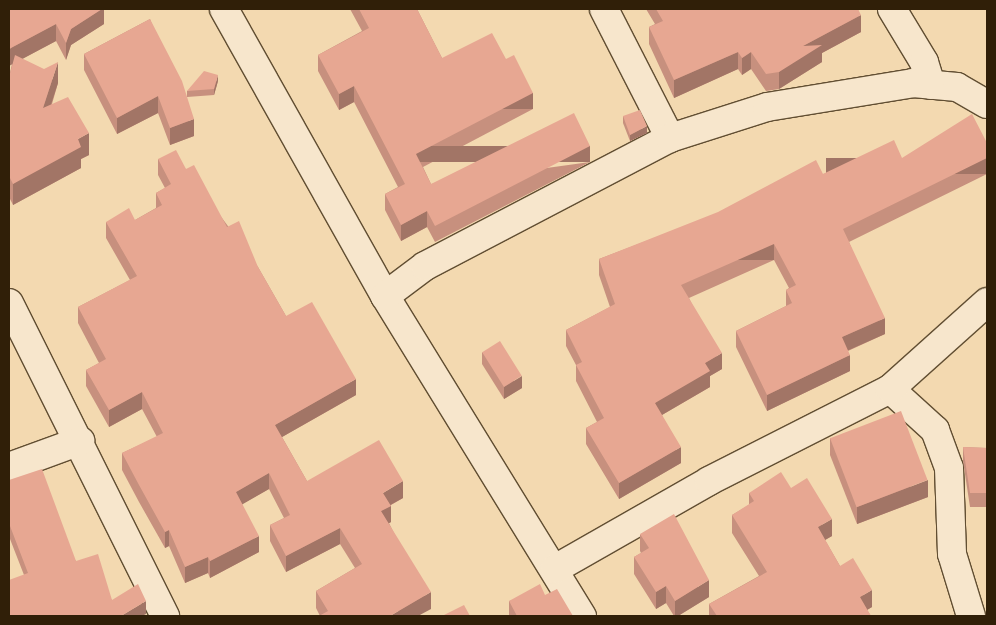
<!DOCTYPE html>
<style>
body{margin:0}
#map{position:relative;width:996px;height:625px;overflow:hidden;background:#f3d9b0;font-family:"IM FELL English",serif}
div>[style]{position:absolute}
.roads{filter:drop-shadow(1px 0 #614e32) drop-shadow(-1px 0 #614e32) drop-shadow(0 1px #614e32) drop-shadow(0 -1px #614e32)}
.minor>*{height:28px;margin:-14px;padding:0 14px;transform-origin:14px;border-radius:14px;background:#f7e6cc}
.wall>*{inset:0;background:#c7907e}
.shaded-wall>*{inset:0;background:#a27566;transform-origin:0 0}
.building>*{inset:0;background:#e7a792;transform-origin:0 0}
span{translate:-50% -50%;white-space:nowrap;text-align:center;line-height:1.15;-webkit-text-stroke:4px #f7e6cc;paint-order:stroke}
.frame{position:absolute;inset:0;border:10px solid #301f08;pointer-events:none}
</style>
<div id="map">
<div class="roads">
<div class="minor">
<div style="left:224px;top:9px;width:329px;rotate:60.7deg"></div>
<div style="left:385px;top:296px;width:376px;rotate:58.4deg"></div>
<div style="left:604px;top:9px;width:145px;rotate:62.9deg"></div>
<div style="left:892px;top:9px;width:62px;rotate:58.9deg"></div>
<div style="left:924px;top:62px;width:24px;rotate:73deg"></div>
<div style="left:385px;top:296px;width:50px;rotate:-36.9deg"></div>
<div style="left:425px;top:266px;width:276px;rotate:-27.6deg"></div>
<div style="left:670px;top:138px;width:102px;rotate:-17.7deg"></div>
<div style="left:767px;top:107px;width:148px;rotate:-9.3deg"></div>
<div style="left:913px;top:83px;width:44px;rotate:5.2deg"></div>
<div style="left:957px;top:87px;width:34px;rotate:30deg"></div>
<div style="left:9px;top:303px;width:350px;rotate:63.5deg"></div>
<div style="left:890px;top:389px;width:61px;rotate:42.3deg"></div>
<div style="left:935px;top:430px;width:40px;rotate:69.8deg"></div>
<div style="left:949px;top:468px;width:86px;rotate:88deg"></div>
<div style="left:952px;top:554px;width:65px;rotate:73deg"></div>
<div style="left:9px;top:467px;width:76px;rotate:-20.1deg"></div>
<div style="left:555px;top:569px;width:177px;rotate:-29.7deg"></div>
<div style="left:709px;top:481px;width:203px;rotate:-26.9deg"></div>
<div style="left:890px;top:389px;width:130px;rotate:-41.9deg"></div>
</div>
</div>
<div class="wall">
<div style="clip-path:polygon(9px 9px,104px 9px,104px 24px,71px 45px,66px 60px,56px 41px,22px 59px,58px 83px,52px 104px,89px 155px,81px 159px,81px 168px,13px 205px,9px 197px,9px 77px,12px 64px)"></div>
<div style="clip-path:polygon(350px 9px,417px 9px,442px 58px,506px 59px,533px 109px,423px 167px,431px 184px,590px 162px,435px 242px,427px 227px,401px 241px,385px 210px,385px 194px,398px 187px,354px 102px,339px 110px,318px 71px,318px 55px,362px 31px)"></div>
<div style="clip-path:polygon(646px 9px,858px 9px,861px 32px,822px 53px,822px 62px,779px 89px,766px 91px,751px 69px,742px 75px,738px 69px,674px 98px,649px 44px,649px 27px,655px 24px)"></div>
<div style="clip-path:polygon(150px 19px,194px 136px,170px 145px,158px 113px,117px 134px,84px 70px,84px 54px)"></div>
<div style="clip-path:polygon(218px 81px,214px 95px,187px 97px,187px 91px)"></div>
<div style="clip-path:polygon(623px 116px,647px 133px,630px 141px,623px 123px)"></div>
<div style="clip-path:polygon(987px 143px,987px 174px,849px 242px,885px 334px,848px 351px,850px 371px,767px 411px,736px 347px,736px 331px,786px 306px,786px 290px,789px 288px,774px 260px,689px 298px,722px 369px,710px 376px,710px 387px,662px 415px,681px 463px,619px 499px,586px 444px,586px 428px,597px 422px,576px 381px,576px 365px,566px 346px,566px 330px,610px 307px,599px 275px,599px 259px,823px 174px)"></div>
<div style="clip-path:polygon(158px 159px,186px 169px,258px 267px,286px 316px,356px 395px,282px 437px,307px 481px,403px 498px,391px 505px,391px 522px,389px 523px,431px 609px,320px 616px,316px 608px,316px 591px,355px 568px,340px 544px,286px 572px,270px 541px,270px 525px,284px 518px,269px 489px,242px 504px,259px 552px,210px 578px,208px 573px,185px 583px,169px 546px,165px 548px,139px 502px,122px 470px,122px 453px,157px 437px,142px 409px,109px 427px,86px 386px,86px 370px,99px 363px,78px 323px,78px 307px,130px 280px,106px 238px,106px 222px,135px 220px,156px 208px,156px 193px,165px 188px,158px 175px)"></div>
<div style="clip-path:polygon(482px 352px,522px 388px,504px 399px,482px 364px)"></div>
<div style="clip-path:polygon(830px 438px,928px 497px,857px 524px,830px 455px)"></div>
<div style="clip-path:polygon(963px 447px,987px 448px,987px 507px,970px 507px,963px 461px)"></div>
<div style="clip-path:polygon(9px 480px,76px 561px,112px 600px,146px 614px,24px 575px,10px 539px)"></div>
<div style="clip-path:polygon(791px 488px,832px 536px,825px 540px,840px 566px,872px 607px,867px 610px,871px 616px,709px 616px,709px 604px,759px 576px,732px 533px,732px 515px,749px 505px,749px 493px)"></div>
<div style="clip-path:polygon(640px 534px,709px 597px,678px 616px,674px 616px,666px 603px,656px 609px,634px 574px,634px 557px,641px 553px,640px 551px)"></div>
<div style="clip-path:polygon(545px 595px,573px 616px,509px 616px,509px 601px)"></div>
</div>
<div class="shaded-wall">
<div style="clip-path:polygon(102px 9px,104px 9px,104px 24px,71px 45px,66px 60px,66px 43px,71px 29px)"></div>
<div style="clip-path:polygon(861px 15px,861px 32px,822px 53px,822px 62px,779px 89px,779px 72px,803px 46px)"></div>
<div style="clip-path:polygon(56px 24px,56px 41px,9px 66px,9px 49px)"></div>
<div style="clip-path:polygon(738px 52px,738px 69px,674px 98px,674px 80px)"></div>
<div style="clip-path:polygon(751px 52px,751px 69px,742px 75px,742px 58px)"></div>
<div style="clip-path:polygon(58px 62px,58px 83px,43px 129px,43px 108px)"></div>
<div style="clip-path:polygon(218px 75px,218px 81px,214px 95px,214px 89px)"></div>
<div style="clip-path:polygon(354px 86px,354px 102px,339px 110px,339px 94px)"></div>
<div style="left:533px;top:93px;width:16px;height:132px;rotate:90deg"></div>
<div style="clip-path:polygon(158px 96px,158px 113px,117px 134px,117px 118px)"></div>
<div style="clip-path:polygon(194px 119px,194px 136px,170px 145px,170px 128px)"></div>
<div style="clip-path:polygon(647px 126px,647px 133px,630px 141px,630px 135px)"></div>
<div style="clip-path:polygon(89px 133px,89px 155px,81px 159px,81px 168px,13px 205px,13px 184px,78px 139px)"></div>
<div style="left:590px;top:146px;width:16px;height:174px;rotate:90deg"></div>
<div style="left:987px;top:158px;width:16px;height:161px;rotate:90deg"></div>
<div style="clip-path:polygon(427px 211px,427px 227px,401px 241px,401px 225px)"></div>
<div style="left:774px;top:244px;width:16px;height:102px;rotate:90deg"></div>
<div style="clip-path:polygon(885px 318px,885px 334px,842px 353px,842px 337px)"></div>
<div style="clip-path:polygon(722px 353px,722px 369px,710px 376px,710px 387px,655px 419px,655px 403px,705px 363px)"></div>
<div style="clip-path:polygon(850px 355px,850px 371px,767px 411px,767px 395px)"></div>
<div style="clip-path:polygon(522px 376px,522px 388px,504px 399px,504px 387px)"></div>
<div style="clip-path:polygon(356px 379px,356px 395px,275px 441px,275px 425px)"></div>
<div style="clip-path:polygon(142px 392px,142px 409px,109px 427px,109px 410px)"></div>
<div style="clip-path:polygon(681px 447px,681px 463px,619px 499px,619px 483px)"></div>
<div style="clip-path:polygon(269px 473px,269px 489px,236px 508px,236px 492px)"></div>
<div style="clip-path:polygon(928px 480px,928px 497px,857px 524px,857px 507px)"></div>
<div style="clip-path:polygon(403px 481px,403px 498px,383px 509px,383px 493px)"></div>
<div style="clip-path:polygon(391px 506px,391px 522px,381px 528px,381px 511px)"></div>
<div style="clip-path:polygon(832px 519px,832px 536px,818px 544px,818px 527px)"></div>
<div style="left:9px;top:526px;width:1px;height:13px"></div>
<div style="clip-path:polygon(340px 528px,340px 544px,286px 572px,286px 556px)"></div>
<div style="clip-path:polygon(169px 530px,169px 546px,165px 548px,165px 532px)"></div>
<div style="clip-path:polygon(259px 536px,259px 552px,210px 578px,210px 561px)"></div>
<div style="clip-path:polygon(208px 557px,208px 573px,185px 583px,185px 567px)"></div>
<div style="clip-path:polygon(709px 580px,709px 597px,678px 616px,675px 616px,675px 601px)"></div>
<div style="clip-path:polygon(666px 586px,666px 603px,656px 609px,656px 592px)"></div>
<div style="clip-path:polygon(872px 590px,872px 607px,860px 614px,860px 597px)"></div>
<div style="clip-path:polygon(431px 592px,431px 609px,418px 616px,390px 616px)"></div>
<div style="clip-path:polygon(146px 601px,146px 614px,142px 616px,121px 616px)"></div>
</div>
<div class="building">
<div style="clip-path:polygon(9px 9px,102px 9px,71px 29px,66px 43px,56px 24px,9px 49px)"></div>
<div style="clip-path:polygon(359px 9px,417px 9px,442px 58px,492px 33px,506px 59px,514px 55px,533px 93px,416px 154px,431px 184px,574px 113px,590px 146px,435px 226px,427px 211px,401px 225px,385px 194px,405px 184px,354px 86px,339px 94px,318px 55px,369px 28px)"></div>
<div style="clip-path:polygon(656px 9px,858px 9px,861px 15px,803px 46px,822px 45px,779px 72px,766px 74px,751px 52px,742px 58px,738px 52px,674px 80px,649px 27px,663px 21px)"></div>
<div style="clip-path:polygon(150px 19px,182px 81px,194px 119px,170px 128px,158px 96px,117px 118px,84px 54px)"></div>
<div style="clip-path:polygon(15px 55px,44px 69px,58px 62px,43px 108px,68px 97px,89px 133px,78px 139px,81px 147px,13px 184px,9px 176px,9px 77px)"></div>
<div style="clip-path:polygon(204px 71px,218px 75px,214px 89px,187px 91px)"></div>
<div style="clip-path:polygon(640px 110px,647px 126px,630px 135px,623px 116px)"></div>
<div style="clip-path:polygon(972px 114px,987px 143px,987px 158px,843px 229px,885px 318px,842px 337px,850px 355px,767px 395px,736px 331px,792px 303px,786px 290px,796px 285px,774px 244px,681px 285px,722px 353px,705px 363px,710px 371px,655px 403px,681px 447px,619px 483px,586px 428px,604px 418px,576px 365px,582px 362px,566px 330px,615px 304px,599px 259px,718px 212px,816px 160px,823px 174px,894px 140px,902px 158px)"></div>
<div style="clip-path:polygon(176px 150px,186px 169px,194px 165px,227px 227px,239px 221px,258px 267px,286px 316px,312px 302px,356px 379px,275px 425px,307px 481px,379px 440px,403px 481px,383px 493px,391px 506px,381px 511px,431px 592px,390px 616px,319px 616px,328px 611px,316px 591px,362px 564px,340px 528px,286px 556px,270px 525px,290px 515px,269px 473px,236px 492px,259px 536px,210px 561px,208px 557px,185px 567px,169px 530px,165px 532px,139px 485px,122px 453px,163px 433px,142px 392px,109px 410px,86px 370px,106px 359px,78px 307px,137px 276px,106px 222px,129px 208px,135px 220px,162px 205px,156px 193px,171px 184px,158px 159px)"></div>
<div style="left:500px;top:341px;width:41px;height:21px;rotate:58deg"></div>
<div style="left:901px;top:411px;width:74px;height:76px;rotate:69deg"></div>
<div style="clip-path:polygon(963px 447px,987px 448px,987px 493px,970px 493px)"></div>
<div style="clip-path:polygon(42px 469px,76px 561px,98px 554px,112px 600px,138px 584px,146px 601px,121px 616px,9px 616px,9px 580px,28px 573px,10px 526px,9px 526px,9px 480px)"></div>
<div style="clip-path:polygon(781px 472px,791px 488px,807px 478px,832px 519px,818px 527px,840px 566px,853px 558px,872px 590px,860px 597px,871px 616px,717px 616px,709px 604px,767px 572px,732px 515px,754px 501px,749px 493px)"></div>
<div style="clip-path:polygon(674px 514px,709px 580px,675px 601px,666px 586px,656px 592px,634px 557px,649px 548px,640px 534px)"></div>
<div style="clip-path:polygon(540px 584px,545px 595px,557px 589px,573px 616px,517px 616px,509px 601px)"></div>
<div style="clip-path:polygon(464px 605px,470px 616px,442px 616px)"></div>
</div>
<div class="frame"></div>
</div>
